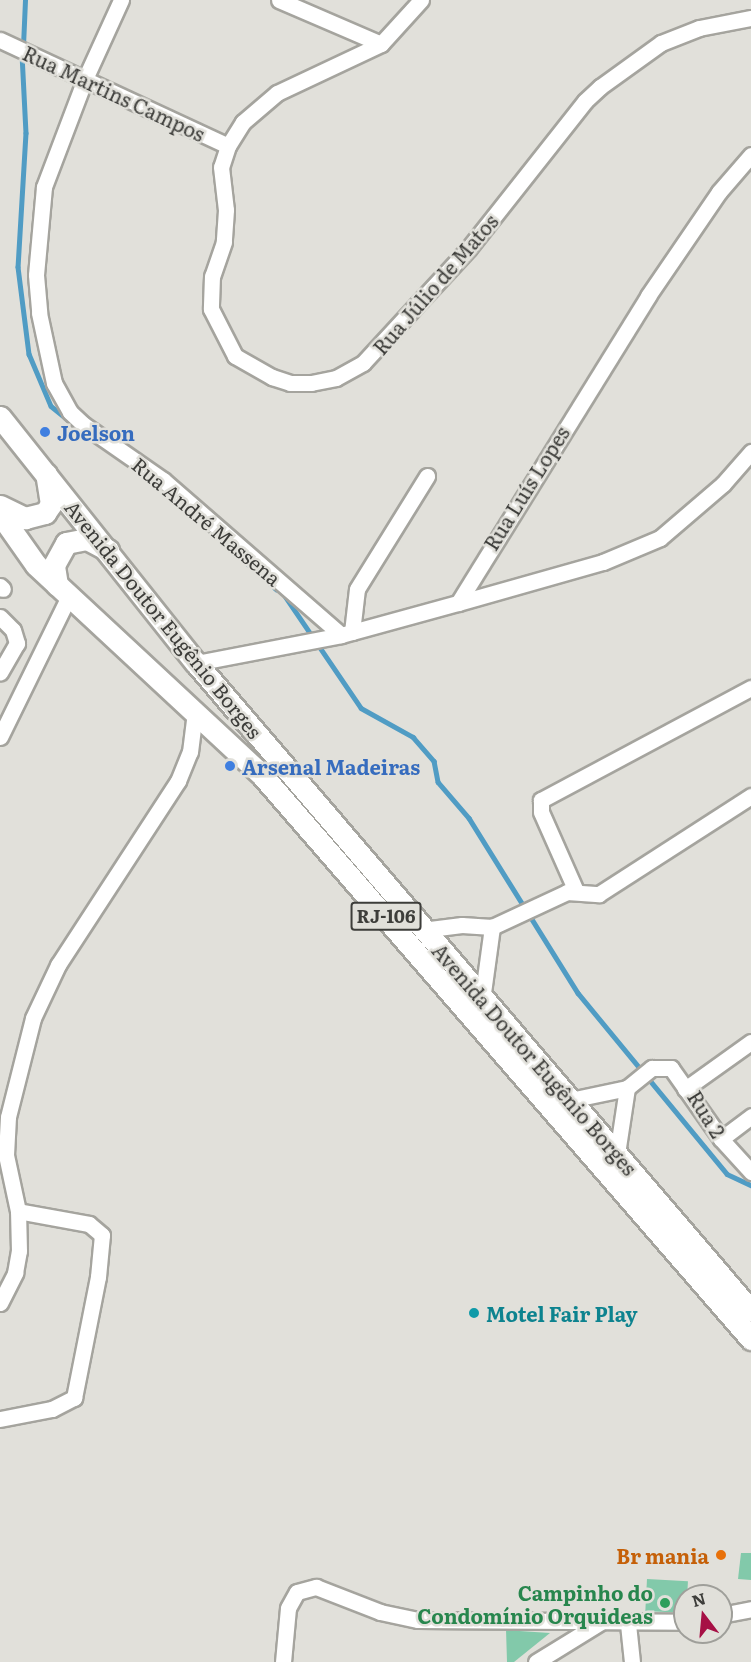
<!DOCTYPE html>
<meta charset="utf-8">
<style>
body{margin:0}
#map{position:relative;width:751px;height:1662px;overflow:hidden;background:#e1e0da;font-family:Literata,serif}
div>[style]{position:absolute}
.green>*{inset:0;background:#82c9aa;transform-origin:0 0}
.stream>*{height:4.5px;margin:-2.25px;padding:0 2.25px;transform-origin:2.25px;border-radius:2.25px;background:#509cc4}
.roads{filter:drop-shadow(2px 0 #a5a49e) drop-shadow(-2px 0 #a5a49e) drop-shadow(0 2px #a5a49e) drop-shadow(0 -2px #a5a49e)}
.minor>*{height:15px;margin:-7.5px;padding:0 7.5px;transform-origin:7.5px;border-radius:7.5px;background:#fff}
.highway>*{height:21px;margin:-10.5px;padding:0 10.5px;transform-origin:10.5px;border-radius:10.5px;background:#fff}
.dots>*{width:16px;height:16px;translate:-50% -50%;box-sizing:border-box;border:3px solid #e1e0da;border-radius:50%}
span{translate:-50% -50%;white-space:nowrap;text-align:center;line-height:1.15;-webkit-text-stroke:5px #e1e0da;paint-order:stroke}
.shield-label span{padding:2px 4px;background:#e1e0da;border:2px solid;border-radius:4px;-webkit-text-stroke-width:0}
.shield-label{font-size:18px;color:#3d3d3a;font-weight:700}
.street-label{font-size:20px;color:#3d3d3a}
.shop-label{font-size:20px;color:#366cbe;font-weight:700}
.left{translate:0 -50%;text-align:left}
.culture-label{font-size:20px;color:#0d838f;font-weight:700}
.food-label{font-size:20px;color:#c56008;font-weight:700}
.right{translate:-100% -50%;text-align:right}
.leisure-label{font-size:20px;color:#27864d;font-weight:700}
.north{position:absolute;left:673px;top:1584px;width:60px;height:60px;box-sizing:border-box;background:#e1e0da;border:2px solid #9f9f9a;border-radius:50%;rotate:344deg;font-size:16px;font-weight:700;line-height:24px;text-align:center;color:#3d3d3a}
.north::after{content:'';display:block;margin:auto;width:21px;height:27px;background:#a61045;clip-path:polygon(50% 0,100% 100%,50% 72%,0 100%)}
</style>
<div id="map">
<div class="green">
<div style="clip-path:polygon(741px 1553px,751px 1553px,751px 1580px,738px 1579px)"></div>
<div style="left:647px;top:1579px;width:41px;height:32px;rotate:3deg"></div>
<div style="clip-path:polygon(506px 1630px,550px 1633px,514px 1662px,507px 1662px)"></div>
</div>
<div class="stream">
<div style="left:23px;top:46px;width:46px;rotate:-87.5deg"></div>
<div style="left:22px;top:54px;width:79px;rotate:87.1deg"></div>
<div style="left:26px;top:133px;width:134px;rotate:93.4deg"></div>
<div style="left:18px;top:267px;width:88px;rotate:82.8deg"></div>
<div style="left:29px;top:354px;width:56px;rotate:67.1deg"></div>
<div style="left:51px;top:406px;width:21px;rotate:39deg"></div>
<div style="left:197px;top:519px;width:106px;rotate:41.5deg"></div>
<div style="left:285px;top:596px;width:135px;rotate:55.8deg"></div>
<div style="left:361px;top:708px;width:60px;rotate:29.1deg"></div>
<div style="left:413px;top:737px;width:32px;rotate:49deg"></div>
<div style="left:434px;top:761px;width:21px;rotate:79deg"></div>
<div style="left:438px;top:782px;width:48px;rotate:49.3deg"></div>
<div style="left:469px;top:818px;width:206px;rotate:58.1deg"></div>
<div style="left:578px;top:993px;width:234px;rotate:50.5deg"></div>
<div style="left:727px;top:1174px;width:26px;rotate:25deg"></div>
</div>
<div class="roads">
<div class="minor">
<div style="left:121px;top:0;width:87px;rotate:114.5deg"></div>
<div style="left:85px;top:79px;width:116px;rotate:110.8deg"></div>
<div style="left:44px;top:187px;width:88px;rotate:95.2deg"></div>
<div style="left:36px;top:275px;width:38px;rotate:85deg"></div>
<div style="left:39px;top:313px;width:72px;rotate:77.9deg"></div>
<div style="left:54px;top:383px;width:33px;rotate:61deg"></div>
<div style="left:70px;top:412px;width:19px;rotate:43deg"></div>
<div style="left:84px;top:425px;width:96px;rotate:34.8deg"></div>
<div style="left:163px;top:480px;width:236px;rotate:41deg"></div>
<div style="left:279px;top:0;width:111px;rotate:23.3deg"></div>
<div style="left:421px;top:0;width:59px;rotate:132.3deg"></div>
<div style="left:381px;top:44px;width:115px;rotate:154.8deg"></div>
<div style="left:277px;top:93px;width:45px;rotate:139.5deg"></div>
<div style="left:243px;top:122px;width:28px;rotate:122deg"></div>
<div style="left:228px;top:146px;width:22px;rotate:108deg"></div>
<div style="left:221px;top:167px;width:43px;rotate:83.4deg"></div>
<div style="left:226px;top:210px;width:32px;rotate:94deg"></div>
<div style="left:224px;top:242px;width:36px;rotate:109deg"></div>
<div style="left:212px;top:276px;width:33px;rotate:92deg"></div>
<div style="left:211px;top:309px;width:53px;rotate:62.9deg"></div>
<div style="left:235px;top:356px;width:43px;rotate:29.6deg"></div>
<div style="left:272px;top:377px;width:19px;rotate:18deg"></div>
<div style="left:290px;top:383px;width:21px"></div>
<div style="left:311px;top:383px;width:25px;rotate:-11deg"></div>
<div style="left:336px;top:378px;width:31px;rotate:-29deg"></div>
<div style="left:363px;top:363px;width:156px;rotate:-47.3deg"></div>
<div style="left:469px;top:248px;width:187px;rotate:-51.7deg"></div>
<div style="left:585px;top:101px;width:21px;rotate:-43deg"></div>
<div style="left:600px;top:87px;width:75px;rotate:-35.8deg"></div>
<div style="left:661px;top:43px;width:41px;rotate:-21.5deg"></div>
<div style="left:699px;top:28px;width:53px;rotate:-10.9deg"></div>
<div style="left:0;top:40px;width:251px;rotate:24.9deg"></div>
<div style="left:0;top:586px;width:4px;rotate:45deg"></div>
<div style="left:458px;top:603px;width:151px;rotate:-15.8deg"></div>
<div style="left:603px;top:562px;width:62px;rotate:-22.8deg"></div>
<div style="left:660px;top:538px;width:83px;rotate:-40.6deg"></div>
<div style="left:723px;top:484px;width:43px;rotate:-48.8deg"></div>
<div style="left:0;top:617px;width:18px;rotate:45deg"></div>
<div style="left:13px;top:630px;width:14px;rotate:73deg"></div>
<div style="left:17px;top:643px;width:34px;rotate:120deg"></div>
<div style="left:352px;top:632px;width:43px;rotate:-83.4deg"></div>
<div style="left:357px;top:589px;width:133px;rotate:-58.2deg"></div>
<div style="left:196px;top:663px;width:148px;rotate:-10.9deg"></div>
<div style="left:341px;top:635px;width:121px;rotate:-15.3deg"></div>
<div style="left:458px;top:603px;width:361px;rotate:-58.2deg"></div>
<div style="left:648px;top:296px;width:126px;rotate:-55.7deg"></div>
<div style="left:719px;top:192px;width:49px;rotate:-49.1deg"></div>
<div style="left:0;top:737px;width:157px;rotate:-63.9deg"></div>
<div style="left:576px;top:891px;width:86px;rotate:-113.9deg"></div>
<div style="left:541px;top:812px;width:12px;rotate:-90deg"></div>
<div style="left:541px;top:800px;width:238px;rotate:-28.1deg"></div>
<div style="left:422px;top:930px;width:40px;rotate:-7.1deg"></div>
<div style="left:462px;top:925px;width:30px;rotate:4deg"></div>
<div style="left:492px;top:927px;width:83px;rotate:-25deg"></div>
<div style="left:567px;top:892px;width:32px;rotate:4deg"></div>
<div style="left:599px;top:894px;width:181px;rotate:-32.8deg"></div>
<div style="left:482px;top:1000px;width:74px;rotate:-82.2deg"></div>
<div style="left:685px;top:1089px;width:81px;rotate:-35.5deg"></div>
<div style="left:570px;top:1100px;width:58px;rotate:-11.9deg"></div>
<div style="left:627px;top:1088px;width:32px;rotate:-39deg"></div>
<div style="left:652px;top:1068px;width:19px"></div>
<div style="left:671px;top:1068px;width:87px;rotate:54.8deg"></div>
<div style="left:721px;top:1139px;width:45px;rotate:47.7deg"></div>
<div style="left:721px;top:1139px;width:38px;rotate:-37deg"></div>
<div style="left:617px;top:1154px;width:67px;rotate:-81.4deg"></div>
<div style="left:0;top:1303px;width:34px;rotate:-63deg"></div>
<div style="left:15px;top:1273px;width:22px;rotate:-80deg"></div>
<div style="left:19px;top:1251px;width:40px;rotate:-91.4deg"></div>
<div style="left:18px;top:1211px;width:57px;rotate:-102.1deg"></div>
<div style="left:6px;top:1155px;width:38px;rotate:-87deg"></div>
<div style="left:8px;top:1117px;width:102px;rotate:-75.8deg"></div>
<div style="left:33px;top:1018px;width:59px;rotate:-64.7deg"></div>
<div style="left:58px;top:965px;width:220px;rotate:-56.9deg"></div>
<div style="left:178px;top:781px;width:31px;rotate:-68deg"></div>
<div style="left:190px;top:752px;width:40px;rotate:-82.9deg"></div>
<div style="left:0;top:1419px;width:53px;rotate:-10.9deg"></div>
<div style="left:52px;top:1409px;width:25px;rotate:-27deg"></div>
<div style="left:74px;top:1398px;width:123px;rotate:-78.8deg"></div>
<div style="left:98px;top:1277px;width:42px;rotate:-84.6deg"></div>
<div style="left:102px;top:1235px;width:17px;rotate:-140deg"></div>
<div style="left:89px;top:1224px;width:72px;rotate:-169.6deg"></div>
<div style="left:721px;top:1615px;width:31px;rotate:-11deg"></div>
<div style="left:628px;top:1624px;width:38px;rotate:84deg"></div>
<div style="left:283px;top:1662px;width:54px;rotate:-84.7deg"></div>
<div style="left:288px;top:1608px;width:18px;rotate:-61deg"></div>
<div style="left:297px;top:1592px;width:20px;rotate:-15deg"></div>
<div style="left:316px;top:1587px;width:69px;rotate:21.3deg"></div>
<div style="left:380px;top:1612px;width:39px;rotate:12deg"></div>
<div style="left:418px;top:1620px;width:267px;rotate:0.4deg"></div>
<div style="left:536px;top:1662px;width:76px;rotate:-31.6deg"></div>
</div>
<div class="highway">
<div style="left:0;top:417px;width:315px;rotate:51.5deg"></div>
<div style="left:196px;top:663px;width:853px;rotate:49.42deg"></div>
<div style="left:0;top:506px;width:28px;rotate:26deg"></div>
<div style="left:25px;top:518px;width:21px;rotate:-14deg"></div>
<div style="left:45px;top:513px;width:11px;rotate:-56deg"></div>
<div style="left:51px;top:504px;width:30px;rotate:-99deg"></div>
<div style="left:0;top:514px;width:62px;rotate:54.8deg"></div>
<div style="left:36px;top:565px;width:307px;rotate:42.9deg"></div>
<div style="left:261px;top:774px;width:748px;rotate:49.07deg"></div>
<div style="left:57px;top:585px;width:20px;rotate:-99deg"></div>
<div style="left:54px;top:565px;width:25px;rotate:-61deg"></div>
<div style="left:66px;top:543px;width:21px;rotate:-11deg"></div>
<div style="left:87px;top:539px;width:24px;rotate:28deg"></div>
</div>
</div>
<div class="dots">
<div style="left:45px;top:432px;background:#3f7fe0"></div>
<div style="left:230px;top:766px;background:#3f7fe0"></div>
<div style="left:474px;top:1313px;background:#0f9aa8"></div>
<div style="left:721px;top:1555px;background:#e8710a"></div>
<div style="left:665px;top:1603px;background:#2e9e5b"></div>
</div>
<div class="shield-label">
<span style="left:386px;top:916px">RJ-106</span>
</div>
<div class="street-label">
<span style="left:114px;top:93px;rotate:25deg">Rua Martins Campos</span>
<span style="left:435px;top:284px;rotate:-49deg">Rua Júlio de Matos</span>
<span style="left:526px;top:488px;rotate:-58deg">Rua Luís Lopes</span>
<span style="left:207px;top:521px;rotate:40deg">Rua André Massena</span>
<span style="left:164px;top:619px;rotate:51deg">Avenida Doutor Eugênio Borges</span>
<span style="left:535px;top:1059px;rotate:49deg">Avenida Doutor Eugênio Borges</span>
<span style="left:707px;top:1114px;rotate:58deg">Rua 2</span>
</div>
<div class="shop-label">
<span class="left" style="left:57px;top:432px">Joelson</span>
<span class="left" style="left:242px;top:766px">Arsenal Madeiras</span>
</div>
<div class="culture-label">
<span class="left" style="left:486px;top:1313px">Motel Fair Play</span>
</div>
<div class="food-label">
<span class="right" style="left:709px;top:1555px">Br mania</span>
</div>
<div class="leisure-label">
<span class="right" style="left:653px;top:1604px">Campinho do<br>Condomínio Orquideas</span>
</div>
<div class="north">N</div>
</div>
